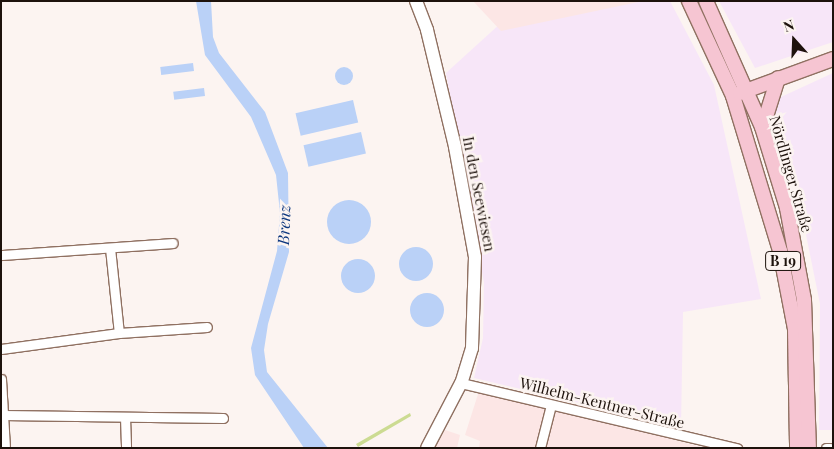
<!DOCTYPE html>
<meta charset="utf-8">
<style>
body{margin:0}
#map{position:relative;width:834px;height:449px;overflow:hidden;background:#fcf4f1;font-family:"Playfair Display",serif}
div>[style]{position:absolute}
.commercial>*{inset:0;background:#f7e6f8}
.industrial>*{inset:0;background:#fce6e5}
.green>*{inset:0;background:#ccdb92}
.water>*{inset:0;background:#bad1f7;transform-origin:0 0}
.round{border-radius:50%}
.roads{filter:drop-shadow(1px 0 #8f7061) drop-shadow(-1px 0 #8f7061) drop-shadow(0 1px #8f7061) drop-shadow(0 -1px #8f7061)}
.street>*{height:9px;margin:-4.5px;padding:0 4.5px;transform-origin:4.5px;border-radius:4.5px;background:#fff}
.secondary>*{height:12px;margin:-6px;padding:0 6px;transform-origin:6px;border-radius:6px;background:#fff}
.primary>*{height:14px;margin:-7px;padding:0 7px;transform-origin:7px;border-radius:7px;background:#f6c5d2}
span{translate:-50% -50%;white-space:nowrap;text-align:center;line-height:1.15;-webkit-text-stroke:5px #fcf4f1;paint-order:stroke}
.shield-label span{padding:1px 4px;background:#fcf4f1;border:1px solid;border-radius:4px;-webkit-text-stroke-width:0}
.shield-label{font-size:14px;color:#1d120c;font-weight:700}
.street-label{font-size:15px;color:#1d120c}
.water-label{font-size:16px;color:#0d377f;font-style:italic}
.frame{position:absolute;inset:0;border:2px solid #1d120c;pointer-events:none}
.north{position:absolute;left:769px;top:15px;width:50px;height:50px;-webkit-text-stroke:4px #fcf4f1;paint-order:stroke;rotate:340deg;font-size:14px;font-weight:700;line-height:20px;text-align:center;color:#1d120c}
.north::after{content:'';display:block;margin:auto;width:18px;height:22px;background:#1d120c;clip-path:polygon(50% 0,100% 100%,50% 72%,0 100%)}
</style>
<div id="map">
<div class="commercial">
<div style="clip-path:polygon(525px 1px,670px 1px,714px 85px,761px 299px,683px 312px,681px 427px,474px 378px,483px 338px,484px 283px,446px 73px)"></div>
<div style="clip-path:polygon(719px 1px,833px 1px,833px 42px,755px 68px)"></div>
<div style="clip-path:polygon(833px 73px,833px 430px,819px 430px,820px 304px,799px 200px,768px 103px)"></div>
</div>
<div class="industrial">
<div style="clip-path:polygon(473px 1px,643px 1px,501px 31px)"></div>
<div style="clip-path:polygon(479px 391px,558px 410px,705px 448px,479px 448px,480px 441px,465px 435px)"></div>
<div style="clip-path:polygon(445px 430px,460px 435px,457px 448px,435px 448px)"></div>
</div>
<div class="green">
<div style="clip-path:polygon(410px 413px,411px 416px,358px 447px,356px 444px)"></div>
</div>
<div class="water">
<div style="clip-path:polygon(196px 1px,211px 1px,213px 37px,219px 53px,265px 112px,288px 173px,289px 252px,268px 324px,264px 350px,267px 372px,328px 448px,304px 448px,255px 375px,251px 348px,277px 251px,280px 213px,276px 175px,251px 117px,205px 55px)"></div>
<div style="left:193px;top:63px;width:8px;height:33px;rotate:83deg"></div>
<div class="round" style="left:335px;top:67px;width:18px;height:18px"></div>
<div style="left:204px;top:88px;width:8px;height:31px;rotate:83deg"></div>
<div style="left:353px;top:100px;width:23px;height:59px;rotate:77deg"></div>
<div style="left:361px;top:132px;width:22px;height:59px;rotate:77deg"></div>
<div class="round" style="left:327px;top:200px;width:44px;height:44px"></div>
<div class="round" style="left:399px;top:247px;width:34px;height:34px"></div>
<div class="round" style="left:341px;top:259px;width:34px;height:34px"></div>
<div class="round" style="left:410px;top:293px;width:34px;height:34px"></div>
</div>
<div class="roads">
<div class="street">
<div style="left:110px;top:248px;width:85px;rotate:84deg"></div>
<div style="left:1px;top:255px;width:172px;rotate:-4deg"></div>
<div style="left:1px;top:349px;width:119px;rotate:-7.7deg"></div>
<div style="left:119px;top:333px;width:88px;rotate:-3.9deg"></div>
<div style="left:1px;top:379px;width:69px;rotate:86.7deg"></div>
<div style="left:461px;top:383px;width:284px;rotate:13.3deg"></div>
<div style="left:3px;top:415px;width:220px;rotate:0.8deg"></div>
<div style="left:125px;top:417px;width:31px;rotate:88deg"></div>
<div style="left:540px;top:448px;width:44px;rotate:-75.7deg"></div>
<div style="left:826px;top:448px;width:4px"></div>
</div>
<div class="secondary">
<div style="left:416px;top:1px;width:31px;rotate:69deg"></div>
<div style="left:427px;top:30px;width:120px;rotate:76.5deg"></div>
<div style="left:455px;top:147px;width:112px;rotate:79.7deg"></div>
<div style="left:475px;top:257px;width:91px;rotate:91.9deg"></div>
<div style="left:472px;top:348px;width:37px;rotate:107deg"></div>
<div style="left:461px;top:383px;width:73px;rotate:117.6deg"></div>
</div>
<div class="primary">
<div style="left:689px;top:1px;width:105px;rotate:65.1deg"></div>
<div style="left:733px;top:96px;width:162px;rotate:73.1deg"></div>
<div style="left:780px;top:251px;width:79px;rotate:79.1deg"></div>
<div style="left:795px;top:329px;width:119px;rotate:89deg"></div>
<div style="left:706px;top:1px;width:138px;rotate:66deg"></div>
<div style="left:762px;top:127px;width:85px;rotate:72.8deg"></div>
<div style="left:787px;top:208px;width:94px;rotate:79.5deg"></div>
<div style="left:804px;top:300px;width:148px;rotate:88.1deg"></div>
<div style="left:740px;top:93px;width:99px;rotate:-20.1deg"></div>
<div style="left:763px;top:126px;width:50px;rotate:-72.6deg"></div>
</div>
</div>
<div class="shield-label">
<span style="left:783px;top:261px">B 19</span>
</div>
<div class="street-label">
<span style="left:791px;top:174px;rotate:74deg">Nördlinger Straße</span>
<span style="left:479px;top:194px;rotate:79deg">In den Seewiesen</span>
<span style="left:602px;top:403px;rotate:14deg">Wilhelm-Kentner-Straße</span>
</div>
<div class="water-label">
<span style="left:284px;top:225px;rotate:-88deg">Brenz</span>
</div>
<div class="frame"></div>
<div class="north">N</div>
</div>
